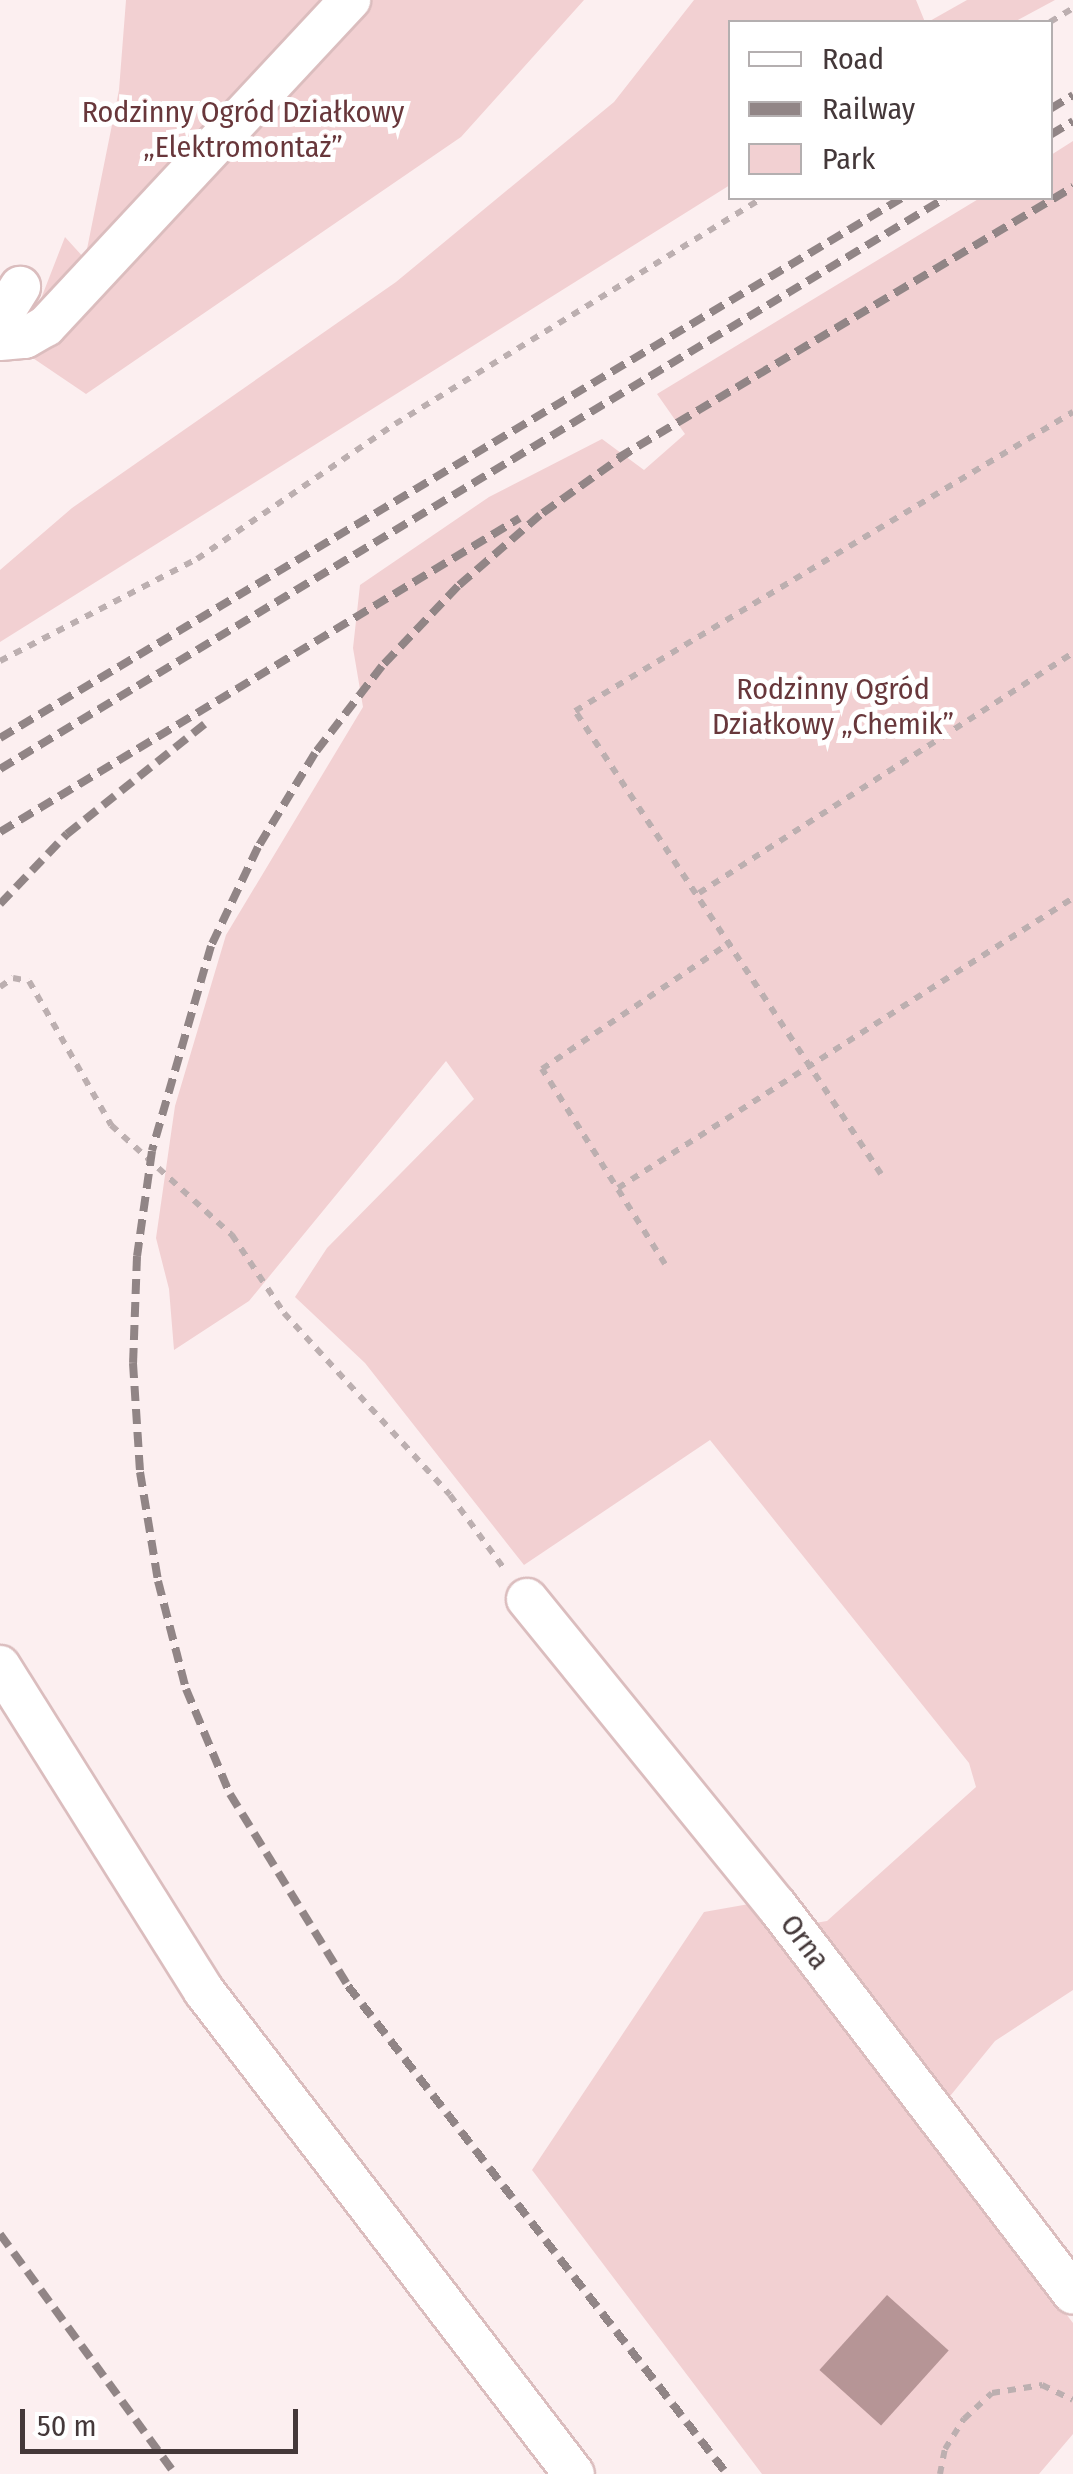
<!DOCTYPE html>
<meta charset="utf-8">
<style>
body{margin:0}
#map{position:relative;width:1073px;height:2474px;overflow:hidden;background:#fceff0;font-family:"Fira Sans Condensed",sans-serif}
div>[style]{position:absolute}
.green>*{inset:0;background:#f2d0d2}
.water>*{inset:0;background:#b69596;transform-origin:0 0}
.path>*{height:6px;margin-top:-3px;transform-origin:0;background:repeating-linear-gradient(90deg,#bcafb0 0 8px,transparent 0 16px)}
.roads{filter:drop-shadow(2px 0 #dbbdbe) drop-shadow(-2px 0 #dbbdbe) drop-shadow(0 2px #dbbdbe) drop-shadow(0 -2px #dbbdbe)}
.minor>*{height:40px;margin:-20px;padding:0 20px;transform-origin:20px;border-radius:20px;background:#fff}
.rail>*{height:8px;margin-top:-4px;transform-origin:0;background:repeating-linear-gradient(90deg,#918586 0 15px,transparent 0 23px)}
span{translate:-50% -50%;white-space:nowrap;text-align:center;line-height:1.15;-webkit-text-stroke:10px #fff;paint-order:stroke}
.park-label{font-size:30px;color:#68373b}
.street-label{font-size:30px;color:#443839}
.legend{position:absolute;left:728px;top:20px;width:325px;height:180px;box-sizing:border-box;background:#fff;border:2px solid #b4afb0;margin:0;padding:12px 18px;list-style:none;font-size:30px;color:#443839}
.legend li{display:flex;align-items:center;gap:20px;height:50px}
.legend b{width:50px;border:2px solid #b4afb0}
.scale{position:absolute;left:20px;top:2409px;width:278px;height:45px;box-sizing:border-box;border:5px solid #443839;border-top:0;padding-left:12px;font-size:30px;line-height:35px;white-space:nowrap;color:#443839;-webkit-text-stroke:8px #fff;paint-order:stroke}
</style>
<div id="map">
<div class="green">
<div style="clip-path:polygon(126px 0,584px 0,461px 137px,86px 394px,21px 350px,65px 237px,85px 259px,119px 90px)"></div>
<div style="clip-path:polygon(694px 0,916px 0,925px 22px,730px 22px,730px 185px,0 642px,0 570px,72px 508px,396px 282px,614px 102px)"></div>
<div style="clip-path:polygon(967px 0,1055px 0,1014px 22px,928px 22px)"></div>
<div style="clip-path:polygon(1073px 141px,1073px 1990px,995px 2041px,924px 2128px,1073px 2323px,1073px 2434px,1039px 2474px,762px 2474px,532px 2170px,704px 1912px,749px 1904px,773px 1930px,827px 1921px,976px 1787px,969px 1763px,710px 1440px,524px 1565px,365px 1363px,295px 1297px,327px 1248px,474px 1099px,446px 1061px,249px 1301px,174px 1350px,169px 1289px,156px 1238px,175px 1106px,226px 935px,363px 707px,353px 648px,360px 585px,489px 497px,602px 439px,644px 470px,685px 434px,657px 394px,980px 198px,1050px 198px,1051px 155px)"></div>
</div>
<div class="water">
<div style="left:887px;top:2295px;width:83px;height:101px;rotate:42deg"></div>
</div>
<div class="path">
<div style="left:1050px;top:22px;width:27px;rotate:-31deg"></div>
<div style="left:0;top:661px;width:222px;rotate:-27.4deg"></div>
<div style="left:197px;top:559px;width:240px;rotate:-34.3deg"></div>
<div style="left:395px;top:424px;width:432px;rotate:-31.6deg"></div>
<div style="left:699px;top:893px;width:444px;rotate:-32.7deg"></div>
<div style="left:0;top:987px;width:16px;rotate:-35deg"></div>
<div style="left:13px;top:978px;width:16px;rotate:11deg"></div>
<div style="left:29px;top:981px;width:166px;rotate:60.3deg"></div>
<div style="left:111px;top:1125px;width:164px;rotate:42.3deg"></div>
<div style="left:232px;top:1235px;width:94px;rotate:56.3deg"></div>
<div style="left:284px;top:1313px;width:246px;rotate:47.6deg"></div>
<div style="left:450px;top:1495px;width:93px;rotate:53.7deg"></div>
<div style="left:881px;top:1174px;width:555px;rotate:-123.46deg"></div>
<div style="left:575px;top:711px;width:581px;rotate:-30.98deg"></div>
<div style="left:618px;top:1188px;width:540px;rotate:-32.51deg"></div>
<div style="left:665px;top:1264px;width:231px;rotate:-122.2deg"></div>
<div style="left:542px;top:1069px;width:228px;rotate:-33.9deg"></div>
<div style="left:940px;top:2474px;width:25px;rotate:-79deg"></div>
<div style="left:945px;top:2449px;width:36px;rotate:-58deg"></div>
<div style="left:964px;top:2419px;width:38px;rotate:-43deg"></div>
<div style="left:992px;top:2393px;width:51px;rotate:-9.1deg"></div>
<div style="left:1042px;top:2385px;width:34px;rotate:26deg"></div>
</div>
<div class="roads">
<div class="minor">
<div style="left:0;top:319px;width:38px;rotate:-58deg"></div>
<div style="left:0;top:340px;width:25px;rotate:-5deg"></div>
<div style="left:25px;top:338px;width:24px;rotate:-30deg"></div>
<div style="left:46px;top:326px;width:446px;rotate:-47deg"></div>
<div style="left:527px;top:1599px;width:395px;rotate:50.9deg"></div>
<div style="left:776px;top:1905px;width:489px;rotate:52.6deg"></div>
<div style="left:0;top:1666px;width:384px;rotate:57.9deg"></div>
<div style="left:204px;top:1991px;width:608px;rotate:52.55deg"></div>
</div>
</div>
<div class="rail">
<div style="left:1050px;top:109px;width:27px;rotate:-31deg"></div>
<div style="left:1050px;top:135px;width:27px;rotate:-31deg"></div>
<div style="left:630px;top:451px;width:110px;rotate:144.6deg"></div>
<div style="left:540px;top:515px;width:108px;rotate:139.1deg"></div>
<div style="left:458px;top:586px;width:110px;rotate:133.5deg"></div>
<div style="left:382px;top:666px;width:110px;rotate:127.6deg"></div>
<div style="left:315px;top:753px;width:110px;rotate:121.2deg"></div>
<div style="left:258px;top:847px;width:110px;rotate:115.4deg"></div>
<div style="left:211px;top:946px;width:213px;rotate:106.1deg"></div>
<div style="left:152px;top:1151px;width:106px;rotate:98.1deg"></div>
<div style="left:137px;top:1256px;width:107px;rotate:92.1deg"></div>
<div style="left:133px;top:1363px;width:109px;rotate:86.3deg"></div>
<div style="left:140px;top:1472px;width:110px;rotate:80.6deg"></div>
<div style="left:158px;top:1581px;width:112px;rotate:75.5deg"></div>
<div style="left:186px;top:1689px;width:114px;rotate:67.3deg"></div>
<div style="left:230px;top:1794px;width:225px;rotate:58.4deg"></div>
<div style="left:348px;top:1986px;width:618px;rotate:52.17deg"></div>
<div style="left:618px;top:458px;width:530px;rotate:-30.78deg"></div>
<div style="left:0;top:738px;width:1051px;rotate:-30.91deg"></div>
<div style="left:0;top:769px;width:1104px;rotate:-31.14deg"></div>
<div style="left:0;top:832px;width:607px;rotate:-31.13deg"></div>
<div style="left:0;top:904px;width:97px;rotate:-46.3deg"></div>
<div style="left:67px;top:834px;width:184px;rotate:-38.6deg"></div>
<div style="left:0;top:2234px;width:297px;rotate:53.9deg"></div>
</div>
<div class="park-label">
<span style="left:243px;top:129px">Rodzinny Ogród Działkowy<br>„Elektromontaż”</span>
<span style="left:833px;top:706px">Rodzinny Ogród<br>Działkowy „Chemik”</span>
</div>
<div class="street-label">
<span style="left:805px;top:1942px;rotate:53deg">Orna</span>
</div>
<ul class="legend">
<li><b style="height:12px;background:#fff"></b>Road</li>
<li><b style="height:12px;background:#918586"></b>Railway</li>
<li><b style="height:28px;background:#f2d0d2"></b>Park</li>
</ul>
<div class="scale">50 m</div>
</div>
